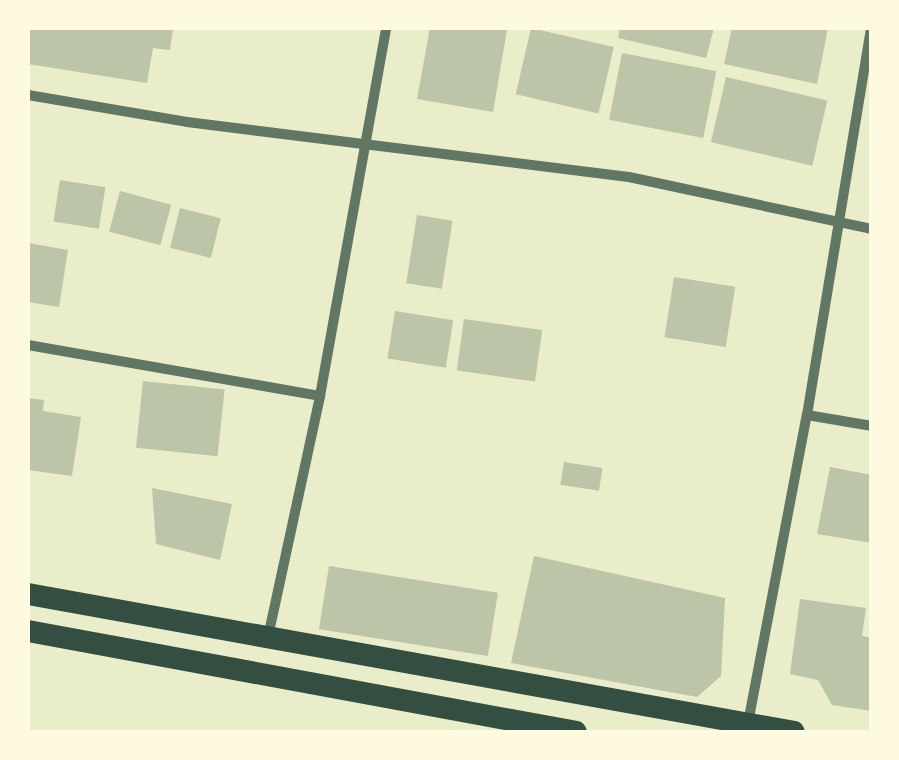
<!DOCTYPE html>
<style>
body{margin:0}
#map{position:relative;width:899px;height:760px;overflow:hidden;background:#e9edc9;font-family:"Times New Roman",serif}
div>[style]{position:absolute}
.building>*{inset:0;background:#bcc5a7;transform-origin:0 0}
.minor>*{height:10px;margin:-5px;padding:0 5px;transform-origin:5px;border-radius:5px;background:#617663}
.primary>*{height:22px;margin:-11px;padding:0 11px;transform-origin:11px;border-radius:11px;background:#344e41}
span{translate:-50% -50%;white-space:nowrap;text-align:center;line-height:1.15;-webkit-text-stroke:10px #fefae0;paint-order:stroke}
.frame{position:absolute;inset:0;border:30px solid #fefae0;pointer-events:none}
</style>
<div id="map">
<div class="building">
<div style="clip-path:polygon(28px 28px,173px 28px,170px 50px,153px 48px,147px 83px,28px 64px)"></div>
<div style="clip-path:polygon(430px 28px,507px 30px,493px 112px,417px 99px)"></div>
<div style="left:531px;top:28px;width:85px;height:68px;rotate:13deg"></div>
<div style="clip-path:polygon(620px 28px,714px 28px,706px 58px,618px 38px)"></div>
<div style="clip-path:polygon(732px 28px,828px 28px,817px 84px,724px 64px)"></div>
<div style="left:622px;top:53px;width:96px;height:68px;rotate:11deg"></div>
<div style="left:726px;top:77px;width:104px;height:67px;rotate:13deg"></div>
<div style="left:60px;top:180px;width:46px;height:42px;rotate:9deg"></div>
<div style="left:120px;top:191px;width:53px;height:42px;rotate:15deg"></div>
<div style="left:180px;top:208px;width:42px;height:41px;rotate:14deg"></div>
<div style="left:417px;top:215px;width:36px;height:69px;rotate:9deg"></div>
<div style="clip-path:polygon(28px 243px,68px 250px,59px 307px,28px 302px)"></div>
<div style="left:674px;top:277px;width:62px;height:61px;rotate:9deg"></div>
<div style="left:395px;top:311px;width:59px;height:48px;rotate:9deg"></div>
<div style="left:464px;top:319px;width:79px;height:52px;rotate:8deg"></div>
<div style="left:143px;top:381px;width:82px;height:67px;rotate:6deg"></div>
<div style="clip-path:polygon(28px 398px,44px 400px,43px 411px,81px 417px,72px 476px,28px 470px)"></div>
<div style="left:564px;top:462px;width:39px;height:23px;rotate:9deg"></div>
<div style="clip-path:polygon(830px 467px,872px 475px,872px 543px,817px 534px)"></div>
<div style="clip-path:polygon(152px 488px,232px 504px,220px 560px,156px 544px)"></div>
<div style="clip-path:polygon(534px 556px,725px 598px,721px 676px,697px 697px,511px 663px)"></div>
<div style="left:329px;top:566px;width:171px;height:64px;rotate:9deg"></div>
<div style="clip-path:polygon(800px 599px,866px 608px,862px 636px,872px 638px,872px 711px,832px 705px,818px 680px,790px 674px)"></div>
</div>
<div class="minor">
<div style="left:28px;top:95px;width:161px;rotate:9.6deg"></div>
<div style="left:187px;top:122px;width:445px;rotate:7.1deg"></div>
<div style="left:629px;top:177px;width:249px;rotate:12.1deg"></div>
<div style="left:28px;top:345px;width:296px;rotate:9.9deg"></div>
<div style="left:807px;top:415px;width:66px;rotate:9.6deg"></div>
<div style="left:268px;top:637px;width:247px;rotate:-77.8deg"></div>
<div style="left:320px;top:396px;width:374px;rotate:-79.8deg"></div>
<div style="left:748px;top:723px;width:314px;rotate:-79.2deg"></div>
<div style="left:807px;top:415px;width:392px;rotate:-80.6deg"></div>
</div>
<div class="primary">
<div style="left:28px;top:594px;width:778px;rotate:10.21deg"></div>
<div style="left:28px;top:631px;width:557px;rotate:10.44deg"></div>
</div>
<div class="frame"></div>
</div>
